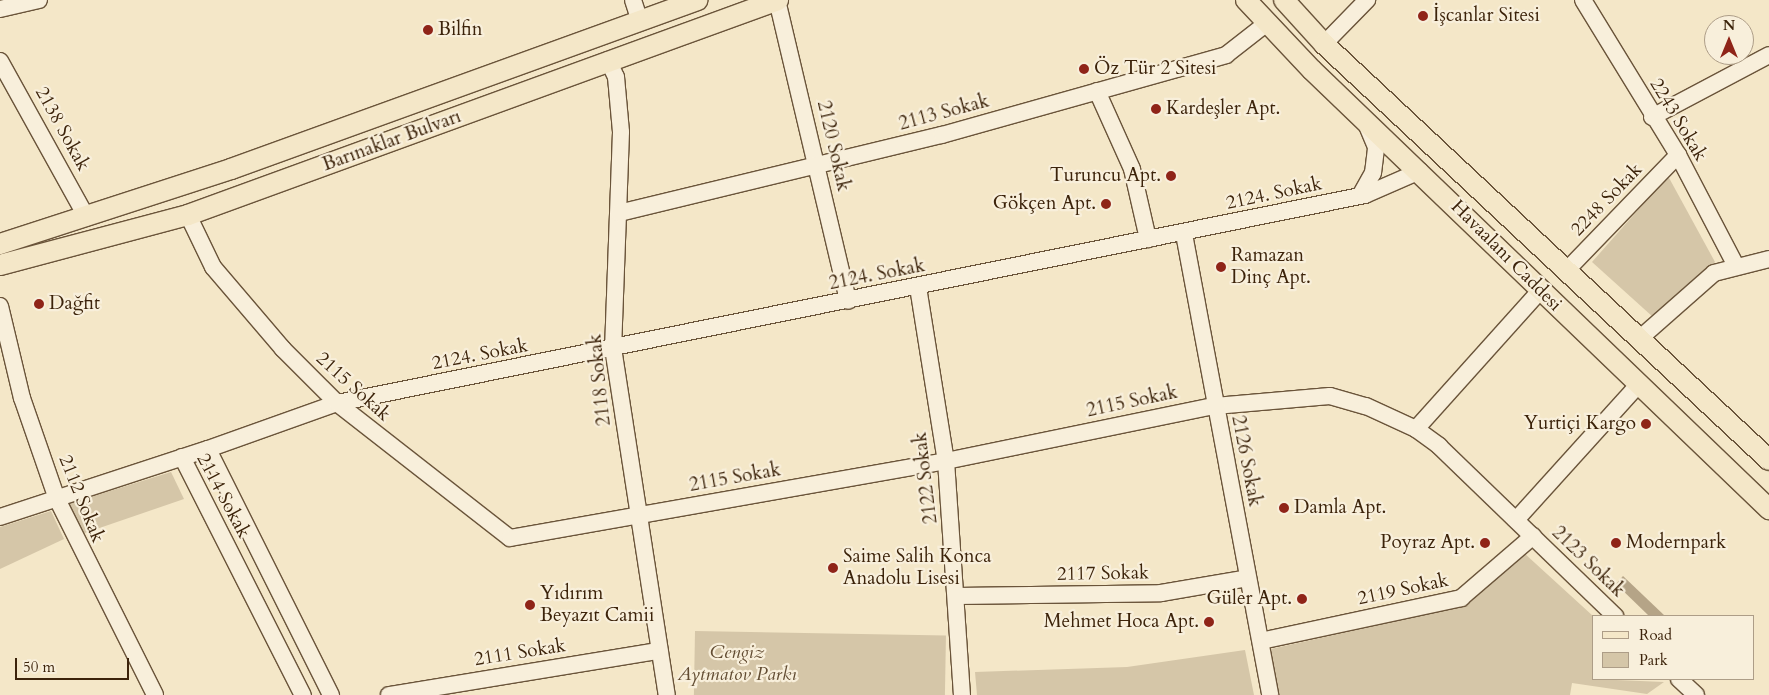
<!DOCTYPE html>
<meta charset="utf-8">
<style>
body{margin:0}
#map{position:relative;width:1769px;height:695px;overflow:hidden;background:#f4e7c8;font-family:Cardo,serif}
div>[style]{position:absolute}
.green>*{inset:0;background:#d5c6a8;transform-origin:0 0}
.water>*{inset:0;background:#b5a487}
.roads{filter:drop-shadow(1px 0 #6a543a) drop-shadow(-1px 0 #6a543a) drop-shadow(0 1px #6a543a) drop-shadow(0 -1px #6a543a)}
.minor>*{height:16px;margin:-8px;padding:0 8px;transform-origin:8px;border-radius:8px;background:#f8efdb}
.major>*{height:20px;margin:-10px;padding:0 10px;transform-origin:10px;border-radius:10px;background:#f4e7c8}
.dots>*{width:14px;height:14px;translate:-50% -50%;box-sizing:border-box;border:2px solid #f8efdb;border-radius:50%}
span{translate:-50% -50%;white-space:nowrap;text-align:center;line-height:1.15;-webkit-text-stroke:4.5px #f8efdb;paint-order:stroke}
.poi-label{font-size:19px;color:#3c230a}
.left{translate:0 -50%;text-align:left}
.right{translate:-100% -50%;text-align:right}
.street-label{font-size:19px;color:#3c230a}
.park-label{font-size:19px;color:#624c32;font-style:italic}
.legend{position:absolute;left:1592px;top:615px;width:162px;height:65px;box-sizing:border-box;background:#f8efdb;border:1px solid #ad9d87;margin:0;padding:6px 9px;list-style:none;font-size:15px;color:#3c230a}
.legend li{display:flex;align-items:center;gap:10px;height:25px}
.legend b{width:25px;border:1px solid #ad9d87}
.north{position:absolute;left:1704px;top:15px;width:50px;height:50px;box-sizing:border-box;background:#f8efdb;border:1px solid #ad9d87;border-radius:50%;rotate:0deg;font-size:14px;font-weight:700;line-height:20px;text-align:center;color:#3c230a}
.north::after{content:'';display:block;margin:auto;width:18px;height:22px;background:#8f2418;clip-path:polygon(50% 0,100% 100%,50% 72%,0 100%)}
.scale{position:absolute;left:15px;top:658px;width:114px;height:22px;box-sizing:border-box;border:2px solid #3c230a;border-top:0;padding-left:6px;font-size:15px;line-height:18px;white-space:nowrap;color:#3c230a;-webkit-text-stroke:4px #f8efdb;paint-order:stroke}
</style>
<div id="map">
<div class="green">
<div style="clip-path:polygon(1668px 176px,1715px 262px,1653px 317px,1592px 262px)"></div>
<div style="clip-path:polygon(171px 472px,184px 499px,82px 534px,68px 504px)"></div>
<div style="clip-path:polygon(51px 511px,64px 539px,0 569px,0 527px)"></div>
<div style="clip-path:polygon(1524px 553px,1593px 616px,1593px 679px,1664px 682px,1647px 694px,1572px 683px,1570px 695px,1278px 695px,1271px 649px,1464px 606px)"></div>
<div style="left:695px;top:631px;width:251px;height:65px;rotate:1deg"></div>
<div style="clip-path:polygon(1245px 650px,1254px 695px,977px 695px,975px 672px,1127px 667px)"></div>
</div>
<div class="water">
<div style="clip-path:polygon(1623px 576px,1665px 616px,1649px 616px,1616px 584px)"></div>
</div>
<div class="roads">
<div class="minor">
<div style="left:633px;top:0;width:22px;rotate:72deg"></div>
<div style="left:777px;top:0;width:309px;rotate:76.7deg"></div>
<div style="left:1583px;top:0;width:182px;rotate:58.5deg"></div>
<div style="left:1678px;top:155px;width:123px;rotate:62.4deg"></div>
<div style="left:0;top:9px;width:40px;rotate:-13deg"></div>
<div style="left:1324px;top:44px;width:62px;rotate:-45.7deg"></div>
<div style="left:608px;top:60px;width:19px;rotate:65deg"></div>
<div style="left:616px;top:77px;width:55px;rotate:84.8deg"></div>
<div style="left:621px;top:132px;width:216px;rotate:92.1deg"></div>
<div style="left:613px;top:348px;width:351px;rotate:81.2deg"></div>
<div style="left:0;top:61px;width:179px;rotate:61deg"></div>
<div style="left:1097px;top:91px;width:85px;rotate:65.8deg"></div>
<div style="left:1132px;top:169px;width:72px;rotate:77.1deg"></div>
<div style="left:1652px;top:117px;width:132px;rotate:-27.9deg"></div>
<div style="left:1360px;top:196px;width:26px;rotate:-61deg"></div>
<div style="left:1373px;top:173px;width:26px;rotate:-83deg"></div>
<div style="left:1376px;top:147px;width:25px;rotate:-113deg"></div>
<div style="left:619px;top:213px;width:332px;rotate:-13.6deg"></div>
<div style="left:942px;top:135px;width:295px;rotate:-15.7deg"></div>
<div style="left:1226px;top:55px;width:52px;rotate:-38deg"></div>
<div style="left:188px;top:215px;width:58px;rotate:64.3deg"></div>
<div style="left:213px;top:267px;width:108px;rotate:49.5deg"></div>
<div style="left:283px;top:349px;width:76px;rotate:45deg"></div>
<div style="left:337px;top:403px;width:219px;rotate:38deg"></div>
<div style="left:510px;top:538px;width:443px;rotate:-10deg"></div>
<div style="left:946px;top:461px;width:275px;rotate:-11.6deg"></div>
<div style="left:1215px;top:406px;width:115px;rotate:-5deg"></div>
<div style="left:1330px;top:396px;width:37px;rotate:16deg"></div>
<div style="left:1366px;top:406px;width:55px;rotate:24.7deg"></div>
<div style="left:1416px;top:429px;width:29px;rotate:36deg"></div>
<div style="left:1439px;top:446px;width:245px;rotate:44deg"></div>
<div style="left:1184px;top:234px;width:469px;rotate:79.4deg"></div>
<div style="left:1565px;top:272px;width:163px;rotate:-46deg"></div>
<div style="left:918px;top:287px;width:176px;rotate:80.9deg"></div>
<div style="left:946px;top:461px;width:235px;rotate:86.1deg"></div>
<div style="left:0;top:306px;width:95px;rotate:76.6deg"></div>
<div style="left:22px;top:398px;width:107px;rotate:70.9deg"></div>
<div style="left:57px;top:499px;width:219px;rotate:63.4deg"></div>
<div style="left:1638px;top:340px;width:101px;rotate:-41.4deg"></div>
<div style="left:1714px;top:273px;width:57px;rotate:-14.3deg"></div>
<div style="left:1416px;top:429px;width:186px;rotate:-48.1deg"></div>
<div style="left:182px;top:457px;width:267px;rotate:63.1deg"></div>
<div style="left:0;top:517px;width:219px;rotate:-18.1deg"></div>
<div style="left:1516px;top:520px;width:181px;rotate:-47.9deg"></div>
<div style="left:957px;top:596px;width:204px;rotate:-0.8deg"></div>
<div style="left:1161px;top:593px;width:88px;rotate:-9.8deg"></div>
<div style="left:1261px;top:641px;width:205px;rotate:-12.1deg"></div>
<div style="left:1461px;top:598px;width:95px;rotate:-40.7deg"></div>
<div style="left:1679px;top:679px;width:23px;rotate:43deg"></div>
<div style="left:331px;top:695px;width:275px;rotate:-116.6deg"></div>
<div style="left:208px;top:449px;width:137px;rotate:-19.6deg"></div>
<div style="left:337px;top:403px;width:1049px;rotate:-11.44deg"></div>
<div style="left:1365px;top:195px;width:60px;rotate:-23.6deg"></div>
<div style="left:389px;top:695px;width:274px;rotate:-9.3deg"></div>
</div>
<div class="major">
<div style="left:1246px;top:0;width:96px;rotate:46.7deg"></div>
<div style="left:1312px;top:70px;width:634px;rotate:43.85deg"></div>
<div style="left:1284px;top:0;width:59px;rotate:47.7deg"></div>
<div style="left:1324px;top:44px;width:609px;rotate:43.07deg"></div>
<div style="left:0;top:244px;width:243px;rotate:-18deg"></div>
<div style="left:231px;top:169px;width:496px;rotate:-19.9deg"></div>
<div style="left:0;top:265px;width:195px;rotate:-14.9deg"></div>
<div style="left:188px;top:215px;width:628px;rotate:-20.02deg"></div>
</div>
</div>
<div class="dots">
<div style="left:1423px;top:16px;background:#8f2418"></div>
<div style="left:428px;top:30px;background:#8f2418"></div>
<div style="left:1084px;top:69px;background:#8f2418"></div>
<div style="left:1156px;top:109px;background:#8f2418"></div>
<div style="left:1171px;top:176px;background:#8f2418"></div>
<div style="left:1106px;top:204px;background:#8f2418"></div>
<div style="left:1221px;top:267px;background:#8f2418"></div>
<div style="left:39px;top:304px;background:#8f2418"></div>
<div style="left:1646px;top:424px;background:#8f2418"></div>
<div style="left:1284px;top:508px;background:#8f2418"></div>
<div style="left:1485px;top:543px;background:#8f2418"></div>
<div style="left:1616px;top:543px;background:#8f2418"></div>
<div style="left:833px;top:568px;background:#8f2418"></div>
<div style="left:1302px;top:599px;background:#8f2418"></div>
<div style="left:530px;top:605px;background:#8f2418"></div>
<div style="left:1209px;top:622px;background:#8f2418"></div>
</div>
<div class="poi-label">
<span class="left" style="left:1433px;top:16px">İşcanlar Sitesi</span>
<span class="left" style="left:438px;top:30px">Bilfin</span>
<span class="left" style="left:1094px;top:69px">Öz Tür 2 Sitesi</span>
<span class="left" style="left:1166px;top:109px">Kardeşler Apt.</span>
<span class="right" style="left:1161px;top:176px">Turuncu Apt.</span>
<span class="right" style="left:1096px;top:204px">Gökçen Apt.</span>
<span class="left" style="left:1231px;top:267px">Ramazan<br>Dinç Apt.</span>
<span class="left" style="left:49px;top:304px">Dağfit</span>
<span class="right" style="left:1636px;top:424px">Yurtiçi Kargo</span>
<span class="left" style="left:1294px;top:508px">Damla Apt.</span>
<span class="right" style="left:1475px;top:543px">Poyraz Apt.</span>
<span class="left" style="left:1626px;top:543px">Modernpark</span>
<span class="left" style="left:843px;top:568px">Saime Salih Konca<br>Anadolu Lisesi</span>
<span class="left" style="left:540px;top:605px">Yıdırım<br>Beyazıt Camii</span>
<span class="right" style="left:1292px;top:599px">Güler Apt.</span>
<span class="right" style="left:1199px;top:622px">Mehmet Hoca Apt.</span>
</div>
<div class="street-label">
<span style="left:944px;top:113px;rotate:-15deg">2113 Sokak</span>
<span style="left:1678px;top:120px;rotate:59deg">2243 Sokak</span>
<span style="left:62px;top:129px;rotate:61deg">2138 Sokak</span>
<span style="left:392px;top:141px;rotate:-20deg">Barınaklar Bulvarı</span>
<span style="left:833px;top:146px;rotate:77deg">2120 Sokak</span>
<span style="left:1274px;top:194px;rotate:-12deg">2124. Sokak</span>
<span style="left:1607px;top:200px;rotate:-46deg">2248 Sokak</span>
<span style="left:1506px;top:256px;rotate:45deg">Havaalanı Caddesi</span>
<span style="left:877px;top:275px;rotate:-11deg">2124. Sokak</span>
<span style="left:480px;top:355px;rotate:-11deg">2124. Sokak</span>
<span style="left:600px;top:380px;rotate:-96deg">2118 Sokak</span>
<span style="left:353px;top:387px;rotate:42deg">2115 Sokak</span>
<span style="left:1132px;top:402px;rotate:-12deg">2115 Sokak</span>
<span style="left:1246px;top:461px;rotate:79deg">2126 Sokak</span>
<span style="left:735px;top:478px;rotate:-10deg">2115 Sokak</span>
<span style="left:926px;top:478px;rotate:-97deg">2122 Sokak</span>
<span style="left:223px;top:496px;rotate:62deg">2114 Sokak</span>
<span style="left:81px;top:499px;rotate:68deg">2112 Sokak</span>
<span style="left:1588px;top:562px;rotate:44deg">2123 Sokak</span>
<span style="left:1103px;top:574px;rotate:-1deg">2117 Sokak</span>
<span style="left:1403px;top:590px;rotate:-12deg">2119 Sokak</span>
<span style="left:520px;top:653px;rotate:-9deg">2111 Sokak</span>
</div>
<div class="park-label">
<span style="left:737px;top:664px">Cengiz<br>Aytmatov Parkı</span>
</div>
<ul class="legend">
<li><b style="height:6px;background:#f4e7c8"></b>Road</li>
<li><b style="height:14px;background:#d5c6a8"></b>Park</li>
</ul>
<div class="north">N</div>
<div class="scale">50 m</div>
</div>
